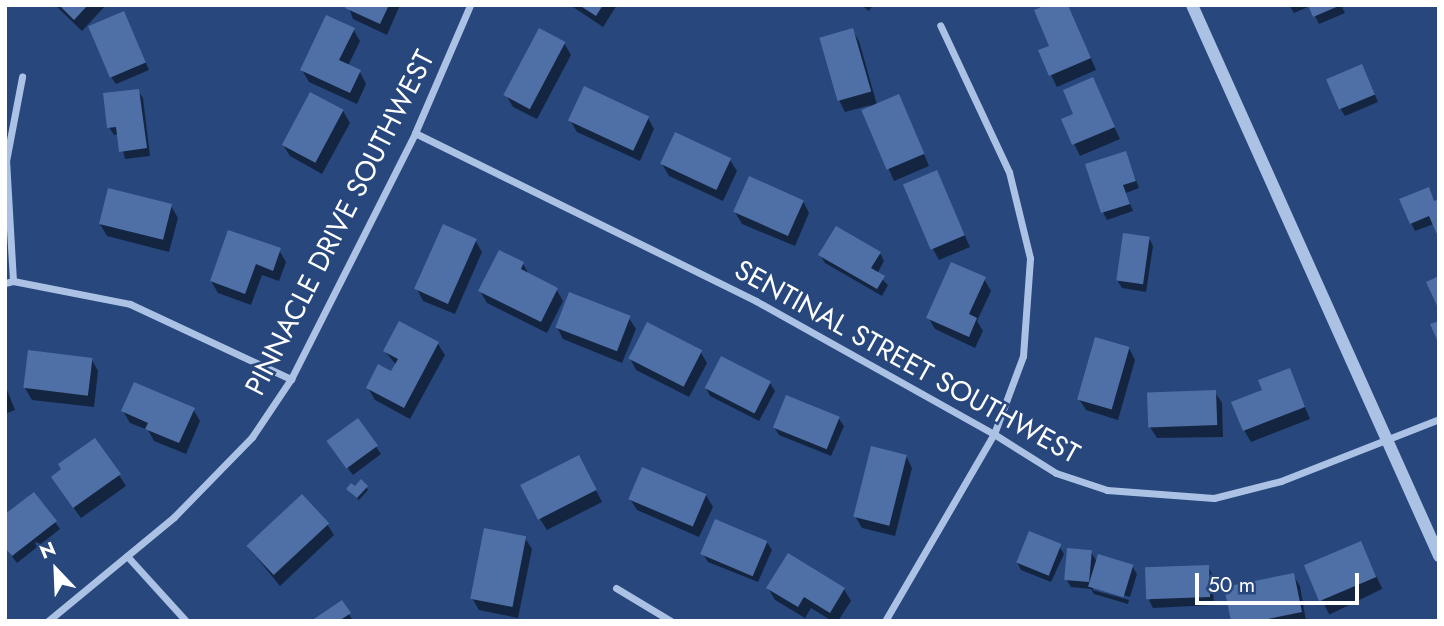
<!DOCTYPE html>
<style>
body{margin:0}
#map{position:relative;width:1444px;height:626px;overflow:hidden;background:#27477d;font-family:Jost,sans-serif}
div>[style]{position:absolute}
.shadow>*{inset:0;background:#0007;transform-origin:0 0}
.building>*{inset:0;background:#4f70a6;transform-origin:0 0}
.minor>*{height:7px;margin:-3.5px;padding:0 3.5px;transform-origin:3.5px;border-radius:3.5px;background:#acc2e5}
.tertiary>*{height:12px;margin:-6px;padding:0 6px;transform-origin:6px;border-radius:6px;background:#acc2e5}
span{translate:-50% -50%;white-space:nowrap;text-align:center;line-height:1.15;-webkit-text-stroke:5px #27477d;paint-order:stroke}
.street-label{font-size:28px;color:#fff}
.frame{position:absolute;inset:0;border:7px solid #fff;pointer-events:none}
.north{position:absolute;left:21px;top:535px;width:70px;height:70px;-webkit-text-stroke:5px #27477d;paint-order:stroke;rotate:337deg;font-size:19px;font-weight:700;line-height:28px;text-align:center;color:#fff}
.north::after{content:'';display:block;margin:auto;width:24px;height:32px;background:#fff;clip-path:polygon(50% 0,100% 100%,50% 72%,0 100%)}
.scale{position:absolute;left:1195px;top:573px;width:164px;height:32px;box-sizing:border-box;border:4px solid #fff;border-top:0;padding-left:9px;font-size:21px;line-height:24px;white-space:nowrap;color:#fff;-webkit-text-stroke:5px #27477d;paint-order:stroke}
</style>
<div id="map">
<div class="shadow">
<div style="clip-path:polygon(55px 5px,106px 5px,82px 31px)"></div>
<div style="clip-path:polygon(348px 5px,400px 5px,387px 35px,353px 19px)"></div>
<div style="clip-path:polygon(570px 5px,617px 5px,603px 27px)"></div>
<div style="clip-path:polygon(861px 5px,873px 5px,869px 11px)"></div>
<div style="clip-path:polygon(1068px 5px,1096px 70px,1057px 87px,1051px 75px,1051px 46px)"></div>
<div style="clip-path:polygon(1289px 5px,1341px 5px,1345px 13px,1319px 24px,1310px 6px,1294px 13px)"></div>
<div style="clip-path:polygon(128px 21px,149px 70px,116px 84px,111px 77px)"></div>
<div style="clip-path:polygon(353px 29px,360px 41px,348px 66px,360px 72px,366px 84px,357px 104px,309px 82px,302px 70px)"></div>
<div style="clip-path:polygon(852px 30px,859px 41px,877px 105px,904px 107px,929px 166px,894px 181px,863px 111px,871px 105px,845px 112px,839px 100px)"></div>
<div style="clip-path:polygon(564px 43px,571px 55px,537px 119px,513px 107px,506px 95px)"></div>
<div style="clip-path:polygon(1366px 74px,1378px 102px,1345px 116px,1340px 108px)"></div>
<div style="clip-path:polygon(1092px 79px,1120px 139px,1080px 156px,1063px 120px,1075px 115px)"></div>
<div style="clip-path:polygon(138px 91px,143px 98px,150px 156px,125px 159px,119px 134px,114px 135px,109px 127px)"></div>
<div style="clip-path:polygon(343px 111px,350px 123px,322px 174px,290px 156px,283px 145px)"></div>
<div style="clip-path:polygon(648px 118px,654px 129px,640px 161px,577px 132px,570px 120px)"></div>
<div style="clip-path:polygon(1126px 153px,1139px 188px,1126px 193px,1133px 211px,1107px 220px,1103px 212px)"></div>
<div style="clip-path:polygon(730px 160px,737px 171px,723px 201px,669px 176px,662px 164px)"></div>
<div style="clip-path:polygon(936px 172px,970px 247px,939px 260px,933px 249px)"></div>
<div style="clip-path:polygon(1428px 190px,1434px 224px,1415px 231px,1411px 223px)"></div>
<div style="clip-path:polygon(803px 201px,809px 213px,795px 246px,742px 224px,735px 212px)"></div>
<div style="clip-path:polygon(171px 206px,178px 218px,169px 252px,107px 236px,100px 224px)"></div>
<div style="clip-path:polygon(1149px 238px,1153px 246px,1146px 292px,1122px 288px,1117px 280px)"></div>
<div style="clip-path:polygon(475px 240px,482px 252px,455px 314px,423px 301px,417px 289px)"></div>
<div style="clip-path:polygon(279px 250px,286px 262px,279px 281px,262px 275px,251px 305px,218px 293px,211px 281px)"></div>
<div style="clip-path:polygon(880px 253px,884px 261px,877px 274px,888px 285px,882px 296px,825px 263px,820px 255px)"></div>
<div style="clip-path:polygon(523px 264px,530px 276px,556px 289px,563px 301px,547px 333px,487px 303px,480px 291px)"></div>
<div style="clip-path:polygon(984px 279px,991px 291px,977px 321px,983px 331px,975px 348px,935px 329px,928px 317px)"></div>
<div style="clip-path:polygon(629px 318px,636px 329px,622px 363px,563px 339px,557px 327px)"></div>
<div style="clip-path:polygon(438px 344px,445px 355px,410px 419px,375px 400px,368px 388px,392px 374px,396px 365px,385px 351px)"></div>
<div style="clip-path:polygon(1129px 348px,1135px 360px,1118px 420px,1086px 410px,1079px 399px)"></div>
<div style="clip-path:polygon(700px 351px,707px 363px,689px 397px,636px 370px,630px 358px)"></div>
<div style="clip-path:polygon(92px 360px,98px 371px,94px 407px,32px 400px,25px 388px)"></div>
<div style="clip-path:polygon(1289px 370px,1310px 419px,1251px 442px,1244px 430px,1264px 391px)"></div>
<div style="clip-path:polygon(770px 383px,775px 391px,759px 421px,710px 396px,706px 388px)"></div>
<div style="clip-path:polygon(5px 385px,15px 410px,5px 414px)"></div>
<div style="clip-path:polygon(1215px 392px,1222px 403px,1223px 437px,1157px 438px,1150px 427px)"></div>
<div style="clip-path:polygon(193px 409px,200px 421px,186px 454px,154px 441px,148px 430px,130px 423px,123px 411px)"></div>
<div style="clip-path:polygon(839px 419px,844px 426px,831px 456px,779px 435px,774px 427px)"></div>
<div style="clip-path:polygon(358px 420px,381px 454px,353px 475px,333px 449px)"></div>
<div style="clip-path:polygon(906px 456px,912px 468px,895px 536px,862px 528px,855px 516px)"></div>
<div style="clip-path:polygon(585px 469px,602px 502px,547px 530px,540px 519px)"></div>
<div style="clip-path:polygon(119px 475px,126px 486px,81px 518px,60px 489px)"></div>
<div style="clip-path:polygon(366px 487px,368px 490px,359px 500px,350px 492px)"></div>
<div style="clip-path:polygon(706px 495px,713px 507px,699px 537px,637px 510px,630px 499px)"></div>
<div style="clip-path:polygon(55px 522px,60px 529px,17px 563px,5px 547px)"></div>
<div style="clip-path:polygon(327px 524px,334px 535px,280px 586px,248px 547px)"></div>
<div style="clip-path:polygon(525px 538px,532px 549px,518px 618px,479px 610px,472px 598px)"></div>
<div style="clip-path:polygon(767px 542px,772px 550px,758px 582px,708px 562px,703px 554px)"></div>
<div style="left:1360px;top:543px;width:51px;height:59px;rotate:64deg"></div>
<div style="clip-path:polygon(1059px 546px,1064px 554px,1051px 582px,1021px 570px,1017px 562px)"></div>
<div style="clip-path:polygon(1091px 552px,1097px 562px,1132px 566px,1137px 574px,1130px 597px,1093px 586px,1093px 590px,1129px 600px,1128px 604px,1094px 594px,1091px 589px,1071px 587px,1066px 579px)"></div>
<div style="clip-path:polygon(1208px 566px,1212px 574px,1214px 605px,1153px 608px,1149px 600px)"></div>
<div style="clip-path:polygon(1293px 575px,1300px 586px,1306px 621px,1232px 621px)"></div>
<div style="clip-path:polygon(768px 588px,844px 589px,851px 601px,838px 621px,832px 621px,811px 608px,805px 618px,775px 600px)"></div>
<div style="clip-path:polygon(349px 614px,353px 621px,314px 621px)"></div>
</div>
<div class="building">
<div style="clip-path:polygon(59px 5px,88px 5px,74px 20px)"></div>
<div style="clip-path:polygon(346px 5px,389px 5px,380px 24px,345px 8px)"></div>
<div style="clip-path:polygon(579px 5px,603px 5px,596px 16px)"></div>
<div style="clip-path:polygon(1046px 5px,1068px 5px,1091px 58px,1049px 76px,1038px 50px,1049px 46px,1034px 10px)"></div>
<div style="clip-path:polygon(1308px 5px,1341px 5px,1313px 17px)"></div>
<div style="left:124px;top:11px;width:56px;height:39px;rotate:67deg"></div>
<div style="clip-path:polygon(326px 15px,355px 28px,339px 60px,361px 70px,350px 93px,300px 70px)"></div>
<div style="left:539px;top:28px;width:30px;height:76px;rotate:28deg"></div>
<div style="left:853px;top:28px;width:66px;height:35px;rotate:74deg"></div>
<div style="left:1362px;top:64px;width:33px;height:39px;rotate:67deg"></div>
<div style="clip-path:polygon(1093px 77px,1115px 127px,1072px 145px,1061px 119px,1073px 114px,1063px 90px)"></div>
<div style="left:584px;top:86px;width:72px;height:38px;rotate:25deg"></div>
<div style="clip-path:polygon(139px 89px,147px 148px,119px 152px,116px 127px,107px 128px,103px 93px)"></div>
<div style="left:310px;top:92px;width:38px;height:60px;rotate:28deg"></div>
<div style="left:899px;top:94px;width:65px;height:41px;rotate:67deg"></div>
<div style="left:675px;top:132px;width:62px;height:35px;rotate:25deg"></div>
<div style="clip-path:polygon(1126px 151px,1136px 181px,1123px 185px,1130px 204px,1101px 213px,1085px 164px)"></div>
<div style="left:937px;top:170px;width:71px;height:37px;rotate:67deg"></div>
<div style="left:749px;top:176px;width:60px;height:39px;rotate:24deg"></div>
<div style="clip-path:polygon(1429px 187px,1434px 201px,1439px 199px,1439px 239px,1429px 216px,1410px 224px,1399px 199px)"></div>
<div style="left:108px;top:188px;width:66px;height:37px;rotate:14deg"></div>
<div style="left:443px;top:224px;width:37px;height:71px;rotate:24deg"></div>
<div style="clip-path:polygon(836px 226px,881px 252px,871px 268px,885px 276px,877px 289px,818px 255px)"></div>
<div style="clip-path:polygon(228px 230px,281px 248px,273px 271px,256px 264px,245px 294px,210px 281px)"></div>
<div style="left:1123px;top:233px;width:27px;height:48px;rotate:8deg"></div>
<div style="clip-path:polygon(499px 250px,524px 262px,521px 269px,558px 288px,541px 322px,478px 291px)"></div>
<div style="clip-path:polygon(951px 262px,986px 277px,969px 314px,977px 318px,969px 337px,926px 318px)"></div>
<div style="clip-path:polygon(1439px 276px,1439px 310px,1426px 282px)"></div>
<div style="left:569px;top:292px;width:66px;height:38px;rotate:21deg"></div>
<div style="clip-path:polygon(399px 321px,439px 342px,404px 408px,366px 388px,378px 364px,391px 371px,398px 359px,383px 351px)"></div>
<div style="clip-path:polygon(1439px 321px,1439px 344px,1430px 324px)"></div>
<div style="left:647px;top:322px;width:62px;height:41px;rotate:27deg"></div>
<div style="left:1095px;top:337px;width:36px;height:65px;rotate:16deg"></div>
<div style="left:28px;top:350px;width:65px;height:38px;rotate:7deg"></div>
<div style="left:721px;top:356px;width:56px;height:36px;rotate:27deg"></div>
<div style="clip-path:polygon(1290px 368px,1305px 407px,1243px 431px,1231px 402px,1262px 390px,1258px 380px)"></div>
<div style="clip-path:polygon(134px 382px,195px 408px,179px 443px,145px 429px,148px 423px,121px 411px)"></div>
<div style="left:1216px;top:390px;width:35px;height:69px;rotate:88deg"></div>
<div style="left:786px;top:395px;width:58px;height:35px;rotate:22deg"></div>
<div style="left:358px;top:418px;width:34px;height:39px;rotate:54deg"></div>
<div style="clip-path:polygon(95px 438px,121px 474px,73px 508px,51px 477px,61px 469px,58px 464px)"></div>
<div style="left:871px;top:446px;width:37px;height:73px;rotate:14deg"></div>
<div style="left:579px;top:455px;width:39px;height:66px;rotate:63deg"></div>
<div style="left:642px;top:467px;width:70px;height:35px;rotate:23deg"></div>
<div style="clip-path:polygon(361px 479px,368px 486px,357px 498px,346px 489px,351px 483px,355px 486px)"></div>
<div style="clip-path:polygon(34px 492px,57px 521px,12px 556px,5px 548px,5px 514px)"></div>
<div style="left:302px;top:494px;width:40px;height:76px;rotate:47deg"></div>
<div style="left:715px;top:519px;width:57px;height:38px;rotate:23deg"></div>
<div style="left:484px;top:528px;width:43px;height:72px;rotate:11deg"></div>
<div style="left:1029px;top:531px;width:35px;height:34px;rotate:22deg"></div>
<div style="left:1361px;top:541px;width:39px;height:62px;rotate:67deg"></div>
<div style="left:1067px;top:548px;width:25px;height:32px;rotate:5deg"></div>
<div style="clip-path:polygon(788px 553px,845px 588px,830px 613px,804px 597px,798px 607px,766px 588px)"></div>
<div style="left:1098px;top:554px;width:37px;height:34px;rotate:17deg"></div>
<div style="left:1209px;top:565px;width:32px;height:64px;rotate:88deg"></div>
<div style="clip-path:polygon(1294px 573px,1302px 612px,1258px 621px,1231px 621px,1224px 587px)"></div>
<div style="clip-path:polygon(342px 600px,351px 613px,339px 621px,311px 621px)"></div>
</div>
<div class="minor">
<div style="left:415px;top:133px;width:380px;rotate:26.2deg"></div>
<div style="left:756px;top:301px;width:273px;rotate:29.2deg"></div>
<div style="left:994px;top:434px;width:73px;rotate:32.2deg"></div>
<div style="left:1056px;top:473px;width:54px;rotate:18.4deg"></div>
<div style="left:1107px;top:490px;width:107px;rotate:4.3deg"></div>
<div style="left:1214px;top:498px;width:69px;rotate:-14.2deg"></div>
<div style="left:1281px;top:481px;width:170px;rotate:-21.4deg"></div>
<div style="left:13px;top:281px;width:120px;rotate:-93.3deg"></div>
<div style="left:6px;top:161px;width:86px;rotate:-79.2deg"></div>
<div style="left:5px;top:283px;width:8px;rotate:-14deg"></div>
<div style="left:13px;top:281px;width:119px;rotate:11.1deg"></div>
<div style="left:130px;top:304px;width:178px;rotate:25deg"></div>
<div style="left:127px;top:556px;width:88px;rotate:47.8deg"></div>
<div style="left:616px;top:588px;width:64px;rotate:31deg"></div>
<div style="left:48px;top:621px;width:163px;rotate:-39.5deg"></div>
<div style="left:174px;top:517px;width:112px;rotate:-45.7deg"></div>
<div style="left:252px;top:437px;width:70px;rotate:-56.1deg"></div>
<div style="left:291px;top:379px;width:275px;rotate:-63.2deg"></div>
<div style="left:415px;top:133px;width:139px;rotate:-66.7deg"></div>
<div style="left:885px;top:621px;width:216px;rotate:-59.8deg"></div>
<div style="left:994px;top:434px;width:83px;rotate:-69.6deg"></div>
<div style="left:1023px;top:356px;width:98px;rotate:-85.9deg"></div>
<div style="left:1030px;top:258px;width:89px;rotate:-103.7deg"></div>
<div style="left:1009px;top:172px;width:162px;rotate:-115.1deg"></div>
</div>
<div class="tertiary">
<div style="left:1192px;top:5px;width:604px;rotate:65.85deg"></div>
</div>
<div class="street-label">
<span style="left:340px;top:223px;rotate:-63deg">PINNACLE DRIVE SOUTHWEST</span>
<span style="left:907px;top:362px;rotate:29deg">SENTINAL STREET SOUTHWEST</span>
</div>
<div class="frame"></div>
<div class="north">N</div>
<div class="scale">50 m</div>
</div>
